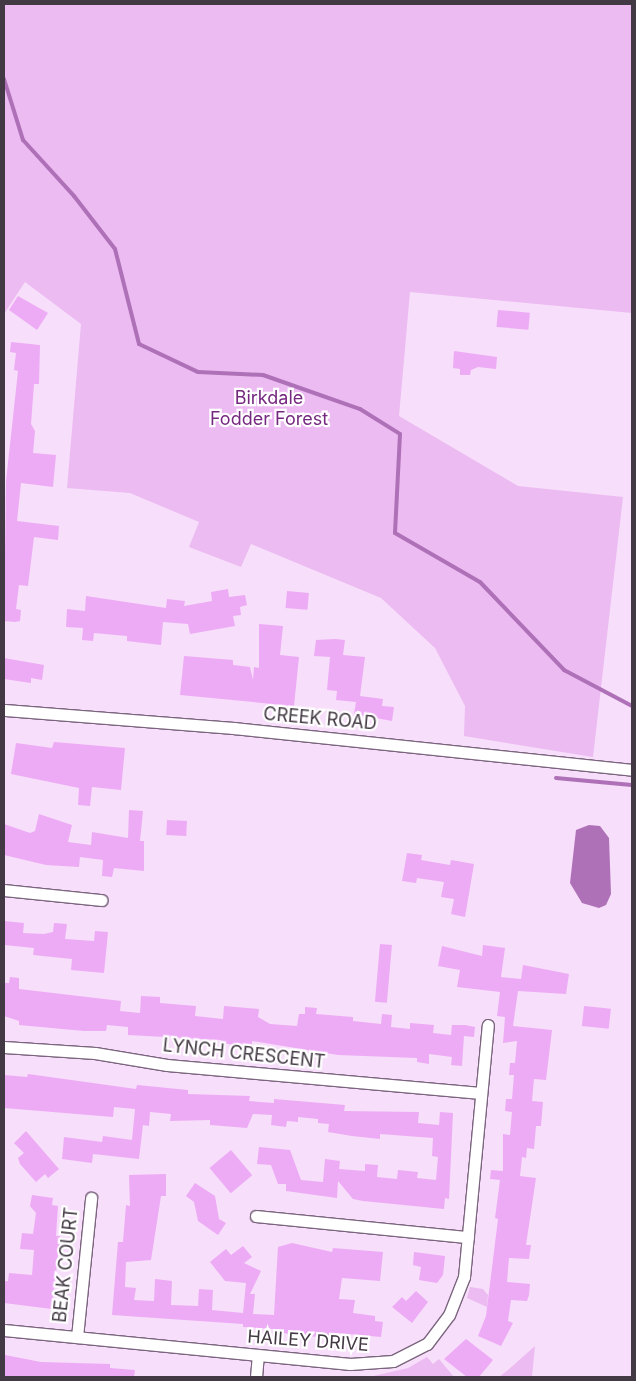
<!DOCTYPE html>
<style>
body{margin:0}
#map{position:relative;width:636px;height:1381px;overflow:hidden;background:#f7defa;font-family:Inter,sans-serif}
div>[style]{position:absolute}
.green>*{inset:0;background:#ecbbf2}
.water>*{inset:0;background:#ae70b7}
.stream>*{height:4px;margin:-2px;padding:0 2px;transform-origin:2px;border-radius:2px;background:#ae70b7}
.building>*{inset:0;background:#edabf5;transform-origin:0 0}
.roads{filter:drop-shadow(1px 0 #7b657e) drop-shadow(-1px 0 #7b657e) drop-shadow(0 1px #7b657e) drop-shadow(0 -1px #7b657e)}
.street>*{height:11px;margin:-5.5px;padding:0 5.5px;transform-origin:5.5px;border-radius:5.5px;background:#fff}
span{translate:-50% -50%;white-space:nowrap;text-align:center;line-height:1.15;-webkit-text-stroke:4.5px #fff;paint-order:stroke}
.park-label{font-size:18px;color:#75287f}
.street-label{font-size:18px;color:#433944}
.frame{position:absolute;inset:0;border:5px solid #433944;pointer-events:none}
</style>
<div id="map">
<div class="green">
<div style="clip-path:polygon(4px 4px,632px 4px,632px 313px,410px 292px,399px 416px,518px 486px,623px 497px,593px 757px,464px 736px,465px 706px,435px 648px,381px 598px,251px 544px,241px 567px,189px 547px,199px 522px,130px 493px,67px 488px,81px 324px,25px 282px,4px 314px)"></div>
<div style="clip-path:polygon(470px 1287px,483px 1289px,488px 1295px,487px 1307px,467px 1298px)"></div>
<div style="clip-path:polygon(535px 1346px,532px 1377px,499px 1377px,508px 1370px)"></div>
<div style="clip-path:polygon(427px 1357px,433px 1364px,439px 1359px,454px 1377px,369px 1377px,408px 1368px)"></div>
</div>
<div class="water">
<div style="clip-path:polygon(589px 825px,600px 826px,609px 838px,611px 894px,606px 905px,599px 908px,582px 903px,570px 883px,576px 830px)"></div>
</div>
<div class="stream">
<div style="left:4px;top:79px;width:64px;rotate:72.7deg"></div>
<div style="left:23px;top:140px;width:76px;rotate:47.7deg"></div>
<div style="left:74px;top:196px;width:67px;rotate:52.3deg"></div>
<div style="left:115px;top:249px;width:98px;rotate:75.8deg"></div>
<div style="left:139px;top:344px;width:65px;rotate:25.4deg"></div>
<div style="left:198px;top:372px;width:65px;rotate:2.6deg"></div>
<div style="left:263px;top:375px;width:103px;rotate:19.3deg"></div>
<div style="left:360px;top:409px;width:47px;rotate:32deg"></div>
<div style="left:400px;top:434px;width:99px;rotate:92.9deg"></div>
<div style="left:395px;top:533px;width:98px;rotate:30deg"></div>
<div style="left:480px;top:582px;width:122px;rotate:46.3deg"></div>
<div style="left:564px;top:670px;width:77px;rotate:27.9deg"></div>
<div style="left:556px;top:778px;width:76px;rotate:5.3deg"></div>
</div>
<div class="building">
<div style="clip-path:polygon(18px 296px,48px 313px,37px 330px,9px 310px)"></div>
<div style="left:498px;top:310px;width:32px;height:17px;rotate:5deg"></div>
<div style="clip-path:polygon(11px 342px,40px 345px,39px 384px,34px 384px,31px 424px,35px 431px,33px 453px,56px 455px,53px 487px,21px 483px,17px 521px,59px 526px,58px 540px,34px 537px,28px 586px,19px 585px,16px 609px,21px 610px,20px 621px,15px 622px,4px 621px,6px 481px,18px 371px,14px 370px,16px 353px,10px 352px)"></div>
<div style="clip-path:polygon(454px 351px,497px 357px,496px 369px,478px 367px,471px 370px,470px 375px,460px 375px,460px 369px,453px 368px)"></div>
<div style="clip-path:polygon(228px 589px,229px 597px,245px 595px,247px 605px,240px 607px,241px 615px,233px 616px,235px 626px,190px 634px,188px 624px,163px 622px,161px 645px,127px 641px,127px 636px,94px 633px,93px 641px,82px 640px,83px 628px,66px 627px,67px 609px,85px 611px,86px 596px,166px 608px,167px 599px,185px 601px,184px 606px,212px 601px,211px 592px)"></div>
<div style="left:287px;top:591px;width:22px;height:17px;rotate:5deg"></div>
<div style="clip-path:polygon(259px 624px,283px 626px,280px 655px,299px 657px,294px 706px,180px 695px,184px 656px,233px 660px,233px 665px,250px 667px,253px 680px,254px 667px,259px 668px)"></div>
<div style="clip-path:polygon(335px 639px,345px 640px,343px 655px,365px 657px,360px 696px,383px 699px,382px 706px,394px 707px,392px 721px,354px 714px,356px 702px,336px 700px,337px 691px,327px 690px,330px 657px,314px 656px,316px 640px)"></div>
<div style="clip-path:polygon(4px 658px,44px 665px,42px 680px,31px 678px,31px 683px,4px 679px)"></div>
<div style="clip-path:polygon(54px 742px,125px 748px,121px 790px,92px 787px,90px 806px,78px 805px,79px 788px,11px 774px,16px 743px,52px 748px)"></div>
<div style="clip-path:polygon(129px 810px,143px 811px,140px 841px,144px 841px,144px 871px,114px 868px,112px 877px,102px 876px,103px 860px,80px 857px,79px 867px,46px 865px,4px 855px,4px 824px,30px 833px,35px 831px,39px 814px,72px 825px,68px 842px,91px 845px,92px 832px,128px 838px)"></div>
<div style="left:167px;top:820px;width:20px;height:15px;rotate:3deg"></div>
<div style="clip-path:polygon(407px 853px,422px 855px,421px 860px,450px 865px,451px 860px,474px 864px,465px 917px,451px 914px,454px 899px,441px 897px,444px 882px,417px 878px,416px 883px,402px 881px)"></div>
<div style="clip-path:polygon(4px 921px,24px 923px,23px 933px,44px 934px,53px 932px,54px 923px,67px 924px,65px 939px,94px 941px,95px 931px,108px 932px,104px 973px,71px 970px,72px 959px,33px 955px,34px 948px,4px 945px)"></div>
<div style="left:380px;top:944px;width:12px;height:58px;rotate:5deg"></div>
<div style="clip-path:polygon(483px 945px,505px 948px,501px 977px,521px 979px,523px 965px,569px 974px,566px 994px,518px 991px,513px 1026px,552px 1030px,546px 1080px,534px 1079px,532px 1101px,543px 1102px,541px 1126px,536px 1126px,534px 1149px,527px 1148px,526px 1158px,522px 1157px,520px 1176px,536px 1178px,526px 1245px,531px 1245px,529px 1259px,509px 1258px,507px 1282px,530px 1284px,529px 1295px,527px 1301px,511px 1300px,508px 1321px,513px 1323px,501px 1346px,478px 1336px,486px 1316px,498px 1219px,495px 1218px,500px 1180px,490px 1179px,491px 1170px,503px 1171px,503px 1134px,510px 1135px,512px 1112px,505px 1111px,506px 1099px,512px 1099px,514px 1075px,509px 1075px,510px 1063px,515px 1063px,517px 1041px,503px 1043px,505px 1017px,497px 1016px,500px 992px,457px 987px,460px 970px,438px 966px,442px 946px,482px 956px)"></div>
<div style="clip-path:polygon(10px 977px,19px 978px,19px 989px,121px 1001px,120px 1011px,140px 1013px,141px 996px,160px 997px,160px 1003px,196px 1006px,195px 1016px,223px 1019px,224px 1006px,259px 1009px,258px 1017px,270px 1024px,297px 1026px,299px 1014px,305px 1014px,305px 1007px,317px 1008px,316px 1014px,353px 1017px,353px 1021px,381px 1024px,382px 1014px,392px 1015px,391px 1027px,410px 1029px,410px 1023px,434px 1025px,433px 1033px,451px 1035px,452px 1025px,465px 1025px,475px 1027px,474px 1037px,464px 1036px,462px 1066px,451px 1065px,452px 1057px,429px 1054px,429px 1064px,417px 1062px,417px 1058px,338px 1055px,252px 1041px,252px 1047px,220px 1043px,221px 1040px,128px 1035px,128px 1027px,107px 1025px,106px 1031px,84px 1031px,19px 1025px,19px 1021px,4px 1016px,4px 983px,9px 983px)"></div>
<div style="left:584px;top:1006px;width:27px;height:20px;rotate:6deg"></div>
<div style="clip-path:polygon(28px 1074px,136px 1089px,137px 1085px,188px 1090px,188px 1094px,250px 1096px,249px 1101px,274px 1103px,274px 1099px,345px 1105px,344px 1111px,419px 1112px,418px 1123px,439px 1125px,440px 1112px,453px 1113px,449px 1199px,445px 1198px,444px 1209px,363px 1201px,353px 1199px,338px 1181px,337px 1198px,286px 1191px,286px 1184px,278px 1184px,271px 1165px,257px 1164px,259px 1147px,290px 1150px,301px 1180px,323px 1182px,325px 1159px,340px 1161px,339px 1169px,365px 1171px,365px 1164px,378px 1165px,377px 1177px,397px 1179px,398px 1170px,418px 1172px,417px 1178px,436px 1180px,438px 1157px,432px 1156px,433px 1138px,380px 1134px,380px 1139px,352px 1136px,328px 1132px,329px 1124px,318px 1123px,318px 1119px,298px 1117px,298px 1122px,287px 1121px,286px 1127px,271px 1125px,272px 1115px,253px 1114px,247px 1128px,210px 1125px,210px 1120px,170px 1121px,171px 1114px,150px 1112px,149px 1126px,143px 1125px,139px 1159px,93px 1154px,92px 1163px,62px 1159px,64px 1137px,102px 1142px,103px 1136px,132px 1140px,135px 1109px,114px 1107px,113px 1117px,4px 1108px,4px 1075px,27px 1077px)"></div>
<div style="clip-path:polygon(26px 1131px,59px 1169px,48px 1178px,45px 1174px,36px 1182px,20px 1164px,18px 1158px,24px 1153px,14px 1143px)"></div>
<div style="left:231px;top:1150px;width:33px;height:28px;rotate:50deg"></div>
<div style="clip-path:polygon(166px 1174px,166px 1196px,161px 1196px,151px 1260px,126px 1262px,125px 1287px,136px 1288px,134px 1300px,154px 1301px,155px 1279px,172px 1281px,171px 1305px,198px 1306px,199px 1289px,213px 1290px,212px 1310px,243px 1313px,246px 1283px,225px 1281px,210px 1262px,226px 1249px,231px 1255px,243px 1246px,252px 1257px,244px 1263px,261px 1271px,250px 1294px,255px 1294px,253px 1314px,274px 1315px,278px 1247px,292px 1243px,332px 1252px,333px 1248px,383px 1252px,380px 1281px,342px 1278px,339px 1299px,355px 1300px,353px 1313px,375px 1316px,375px 1321px,383px 1322px,381px 1337px,337px 1333px,336px 1339px,273px 1332px,274px 1329px,243px 1327px,243px 1324px,112px 1315px,118px 1242px,123px 1242px,126px 1205px,130px 1206px,129px 1175px)"></div>
<div style="clip-path:polygon(195px 1183px,215px 1196px,219px 1219px,226px 1223px,218px 1235px,198px 1221px,194px 1202px,186px 1196px)"></div>
<div style="clip-path:polygon(32px 1195px,53px 1198px,52px 1205px,58px 1206px,56px 1236px,60px 1236px,52px 1309px,4px 1303px,4px 1281px,8px 1281px,9px 1273px,32px 1275px,34px 1250px,20px 1249px,22px 1233px,33px 1234px,36px 1213px,30px 1206px)"></div>
<div style="clip-path:polygon(414px 1252px,445px 1256px,443px 1275px,437px 1283px,419px 1280px,421px 1267px,413px 1265px)"></div>
<div style="clip-path:polygon(416px 1291px,428px 1302px,412px 1323px,392px 1307px,402px 1297px,406px 1301px)"></div>
<div style="clip-path:polygon(466px 1339px,493px 1360px,479px 1377px,467px 1377px,444px 1359px)"></div>
<div style="clip-path:polygon(5px 1355px,41px 1362px,110px 1364px,110px 1368px,135px 1370px,134px 1377px,4px 1377px)"></div>
</div>
<div class="roads">
<div class="street">
<div style="left:4px;top:710px;width:231px;rotate:4.5deg"></div>
<div style="left:234px;top:728px;width:400px;rotate:6deg"></div>
<div style="left:4px;top:890px;width:98px;rotate:5.9deg"></div>
<div style="left:4px;top:1047px;width:91px;rotate:3.8deg"></div>
<div style="left:95px;top:1053px;width:73px;rotate:9.5deg"></div>
<div style="left:167px;top:1065px;width:315px;rotate:5.1deg"></div>
<div style="left:256px;top:1216px;width:213px;rotate:5.7deg"></div>
<div style="left:4px;top:1330px;width:348px;rotate:5.6deg"></div>
<div style="left:350px;top:1364px;width:43px;rotate:-4deg"></div>
<div style="left:393px;top:1361px;width:38px;rotate:-27deg"></div>
<div style="left:427px;top:1344px;width:36px;rotate:-53deg"></div>
<div style="left:449px;top:1315px;width:41px;rotate:-68.5deg"></div>
<div style="left:464px;top:1277px;width:253px;rotate:-84.6deg"></div>
<div style="left:77px;top:1337px;width:140px;rotate:-84.2deg"></div>
<div style="left:256px;top:1377px;width:21px;rotate:-85deg"></div>
</div>
</div>
<div class="park-label">
<span style="left:269px;top:409px">Birkdale<br>Fodder Forest</span>
</div>
<div class="street-label">
<span style="left:320px;top:719px;rotate:5deg">CREEK ROAD</span>
<span style="left:244px;top:1054px;rotate:6deg">LYNCH CRESCENT</span>
<span style="left:66px;top:1265px;rotate:-84deg">BEAK COURT</span>
<span style="left:308px;top:1341px;rotate:4deg">HAILEY DRIVE</span>
</div>
<div class="frame"></div>
</div>
